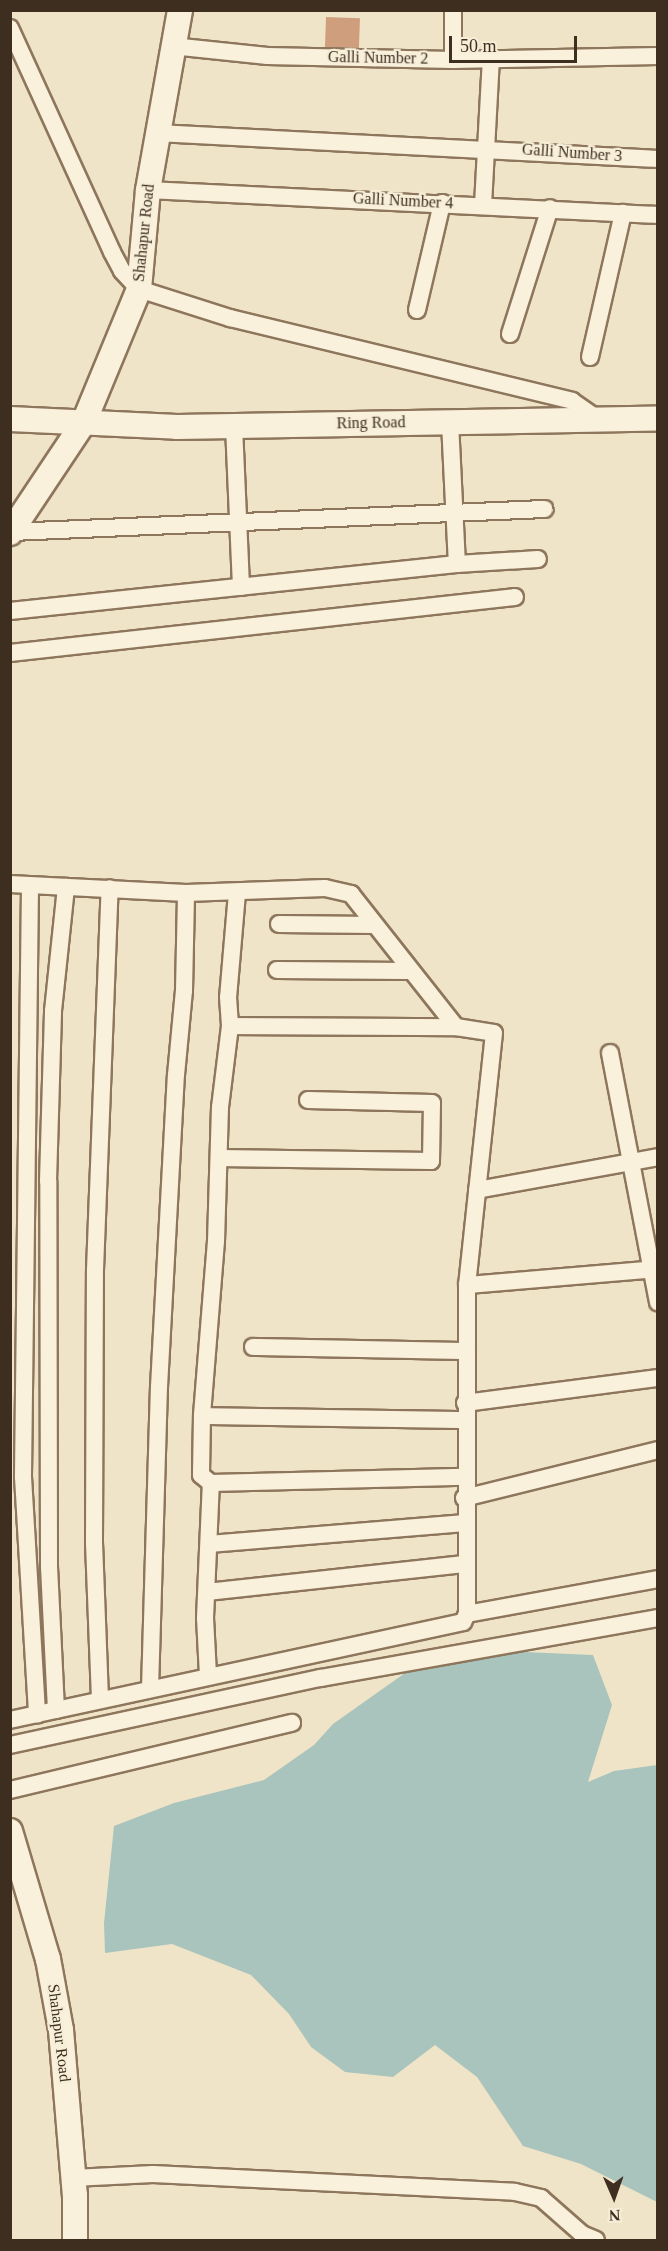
<!DOCTYPE html>
<style>
body{margin:0}
#map{position:relative;width:668px;height:2251px;overflow:hidden;background:#f0e4c8;font-family:Georgia,serif}
div>[style]{position:absolute}
.water>*{inset:0;background:#a9c4bc}
.building>*{inset:0;background:#cf9f7d;transform-origin:0 0}
.roads{filter:drop-shadow(2px 0 #8d765c) drop-shadow(-2px 0 #8d765c) drop-shadow(0 2px #8d765c) drop-shadow(0 -2px #8d765c)}
.street>*{height:16px;margin:-8px;padding:0 8px;transform-origin:8px;border-radius:8px;background:#faf1dc}
.secondary>*{height:24px;margin:-12px;padding:0 12px;transform-origin:12px;border-radius:12px;background:#faf1dc}
span{translate:-50% -50%;white-space:nowrap;text-align:center;line-height:1.15;-webkit-text-stroke:4.5px #f7eed8;paint-order:stroke}
.street-label{font-size:16px;color:#3d2e20}
.frame{position:absolute;inset:0;border:12px solid #3d2e20;pointer-events:none}
.north{position:absolute;left:584px;top:2167px;width:60px;height:60px;-webkit-text-stroke:4px #f7eed8;paint-order:stroke;rotate:178deg;font-size:16px;font-weight:700;line-height:24px;text-align:center;color:#3d2e20}
.north::after{content:'';display:block;margin:auto;width:21px;height:27px;background:#3d2e20;clip-path:polygon(50% 0,100% 100%,50% 72%,0 100%)}
.scale{position:absolute;left:449px;top:36px;width:128px;height:27px;box-sizing:border-box;border:3px solid #3d2e20;border-top:0;padding-left:8px;font-size:18px;line-height:21px;white-space:nowrap;color:#3d2e20;-webkit-text-stroke:4px #f7eed8;paint-order:stroke}
</style>
<div id="map">
<div class="water">
<div style="clip-path:polygon(502px 1651px,593px 1655px,612px 1705px,588px 1782px,614px 1771px,657px 1765px,657px 2202px,581px 2164px,523px 2146px,477px 2077px,435px 2045px,393px 2077px,345px 2072px,311px 2047px,289px 2014px,251px 1975px,172px 1944px,105px 1953px,104px 1923px,114px 1826px,174px 1803px,264px 1780px,314px 1745px,333px 1724px,422px 1661px)"></div>
</div>
<div class="building">
<div style="left:326px;top:17px;width:34px;height:30px;rotate:2deg"></div>
</div>
<div class="roads">
<div class="street">
<div style="left:10px;top:28px;width:246px;rotate:65.5deg"></div>
<div style="left:112px;top:252px;width:21px;rotate:62deg"></div>
<div style="left:122px;top:271px;width:25px;rotate:47deg"></div>
<div style="left:139px;top:289px;width:96px;rotate:17.7deg"></div>
<div style="left:230px;top:318px;width:352px;rotate:13.6deg"></div>
<div style="left:572px;top:401px;width:32px;rotate:35deg"></div>
<div style="left:172px;top:46px;width:96px;rotate:6deg"></div>
<div style="left:267px;top:56px;width:186px;rotate:1.2deg"></div>
<div style="left:453px;top:60px;width:205px;rotate:-1.1deg"></div>
<div style="left:453px;top:60px;width:50px;rotate:-90deg"></div>
<div style="left:157px;top:133px;width:502px;rotate:2.97deg"></div>
<div style="left:148px;top:190px;width:511px;rotate:2.81deg"></div>
<div style="left:483px;top:205px;width:146px;rotate:-86.9deg"></div>
<div style="left:417px;top:310px;width:110px;rotate:-76.8deg"></div>
<div style="left:510px;top:334px;width:132px;rotate:-72.4deg"></div>
<div style="left:590px;top:357px;width:148px;rotate:-77.1deg"></div>
<div style="left:450px;top:422px;width:142px;rotate:87.2deg"></div>
<div style="left:234px;top:426px;width:161px;rotate:87.5deg"></div>
<div style="left:11px;top:532px;width:534px;rotate:-2.47deg"></div>
<div style="left:10px;top:611px;width:449px;rotate:-6deg"></div>
<div style="left:457px;top:564px;width:81px;rotate:-3.5deg"></div>
<div style="left:10px;top:653px;width:508px;rotate:-6.33deg"></div>
<div style="left:10px;top:884px;width:176px;rotate:2.9deg"></div>
<div style="left:186px;top:893px;width:139px;rotate:-2.1deg"></div>
<div style="left:325px;top:888px;width:27px;rotate:13deg"></div>
<div style="left:351px;top:894px;width:169px;rotate:51.7deg"></div>
<div style="left:456px;top:1027px;width:38px;rotate:9deg"></div>
<div style="left:494px;top:1033px;width:253px;rotate:96.1deg"></div>
<div style="left:467px;top:1285px;width:329px;rotate:90deg"></div>
<div style="left:467px;top:1614px;width:9px;rotate:117deg"></div>
<div style="left:463px;top:1622px;width:463px;rotate:167.8deg"></div>
<div style="left:30px;top:886px;width:591px;rotate:90.68deg"></div>
<div style="left:23px;top:1477px;width:238px;rotate:86.6deg"></div>
<div style="left:237px;top:893px;width:104px;rotate:94.9deg"></div>
<div style="left:228px;top:997px;width:29px;rotate:86deg"></div>
<div style="left:230px;top:1026px;width:82px;rotate:97deg"></div>
<div style="left:220px;top:1107px;width:134px;rotate:91.7deg"></div>
<div style="left:216px;top:1241px;width:176px;rotate:94.6deg"></div>
<div style="left:202px;top:1416px;width:59px;rotate:91deg"></div>
<div style="left:201px;top:1475px;width:13px;rotate:39deg"></div>
<div style="left:211px;top:1483px;width:254px;rotate:-1.4deg"></div>
<div style="left:279px;top:924px;width:96px;rotate:0.6deg"></div>
<div style="left:277px;top:970px;width:130px;rotate:0.4deg"></div>
<div style="left:230px;top:1026px;width:226px;rotate:0.3deg"></div>
<div style="left:610px;top:1053px;width:254px;rotate:79.1deg"></div>
<div style="left:219px;top:1158px;width:212px;rotate:0.8deg"></div>
<div style="left:431px;top:1161px;width:58px;rotate:-89deg"></div>
<div style="left:432px;top:1103px;width:124px;rotate:-178.6deg"></div>
<div style="left:477px;top:1190px;width:184px;rotate:-10.3deg"></div>
<div style="left:467px;top:1285px;width:192px;rotate:-4.8deg"></div>
<div style="left:253px;top:1347px;width:214px;rotate:1.1deg"></div>
<div style="left:465px;top:1403px;width:195px;rotate:-7.4deg"></div>
<div style="left:202px;top:1416px;width:264px;rotate:0.9deg"></div>
<div style="left:464px;top:1498px;width:200px;rotate:-13.9deg"></div>
<div style="left:209px;top:1544px;width:257px;rotate:-4.7deg"></div>
<div style="left:207px;top:1592px;width:261px;rotate:-6.2deg"></div>
<div style="left:467px;top:1614px;width:194px;rotate:-10.4deg"></div>
<div style="left:208px;top:1675px;width:57px;rotate:-93deg"></div>
<div style="left:205px;top:1618px;width:135px;rotate:-87.5deg"></div>
<div style="left:150px;top:1689px;width:302px;rotate:-88.3deg"></div>
<div style="left:159px;top:1387px;width:312px;rotate:-86.9deg"></div>
<div style="left:176px;top:1075px;width:84px;rotate:-84.6deg"></div>
<div style="left:184px;top:991px;width:98px;rotate:-88.8deg"></div>
<div style="left:100px;top:1699px;width:157px;rotate:-92.2deg"></div>
<div style="left:94px;top:1542px;width:272px;rotate:-89.8deg"></div>
<div style="left:95px;top:1270px;width:382px;rotate:-87.8deg"></div>
<div style="left:56px;top:1710px;width:143px;rotate:-92.8deg"></div>
<div style="left:49px;top:1567px;width:386px;rotate:-90.1deg"></div>
<div style="left:48px;top:1181px;width:170px;rotate:-88.3deg"></div>
<div style="left:53px;top:1011px;width:125px;rotate:-84deg"></div>
<div style="left:10px;top:1745px;width:318px;rotate:-12.2deg"></div>
<div style="left:321px;top:1678px;width:342px;rotate:-10.1deg"></div>
<div style="left:10px;top:1790px;width:290px;rotate:-13.4deg"></div>
<div style="left:73px;top:2178px;width:80px;rotate:-2.9deg"></div>
<div style="left:153px;top:2174px;width:362px;rotate:2.8deg"></div>
<div style="left:515px;top:2192px;width:27px;rotate:13deg"></div>
<div style="left:541px;top:2198px;width:55px;rotate:41.3deg"></div>
<div style="left:582px;top:2234px;width:15px;rotate:23deg"></div>
</div>
<div class="secondary">
<div style="left:10px;top:419px;width:167px;rotate:2.7deg"></div>
<div style="left:177px;top:427px;width:481px;rotate:-1deg"></div>
<div style="left:10px;top:533px;width:133px;rotate:-56.3deg"></div>
<div style="left:84px;top:422px;width:144px;rotate:-67.5deg"></div>
<div style="left:139px;top:289px;width:99px;rotate:-84.8deg"></div>
<div style="left:148px;top:190px;width:183px;rotate:-79.9deg"></div>
<div style="left:10px;top:1831px;width:134px;rotate:73.5deg"></div>
<div style="left:48px;top:1959px;width:72px;rotate:79.6deg"></div>
<div style="left:61px;top:2030px;width:166px;rotate:85.2deg"></div>
<div style="left:75px;top:2195px;width:45px;rotate:90deg"></div>
</div>
</div>
<div class="street-label">
<span style="left:378px;top:58px;rotate:1deg">Galli Number 2</span>
<span style="left:572px;top:153px;rotate:4deg">Galli Number 3</span>
<span style="left:403px;top:201px;rotate:3deg">Galli Number 4</span>
<span style="left:144px;top:233px;rotate:-84deg">Shahapur Road</span>
<span style="left:371px;top:423px;rotate:-1deg">Ring Road</span>
<span style="left:59px;top:2033px;rotate:83deg">Shahapur Road</span>
</div>
<div class="frame"></div>
<div class="north">N</div>
<div class="scale">50 m</div>
</div>
